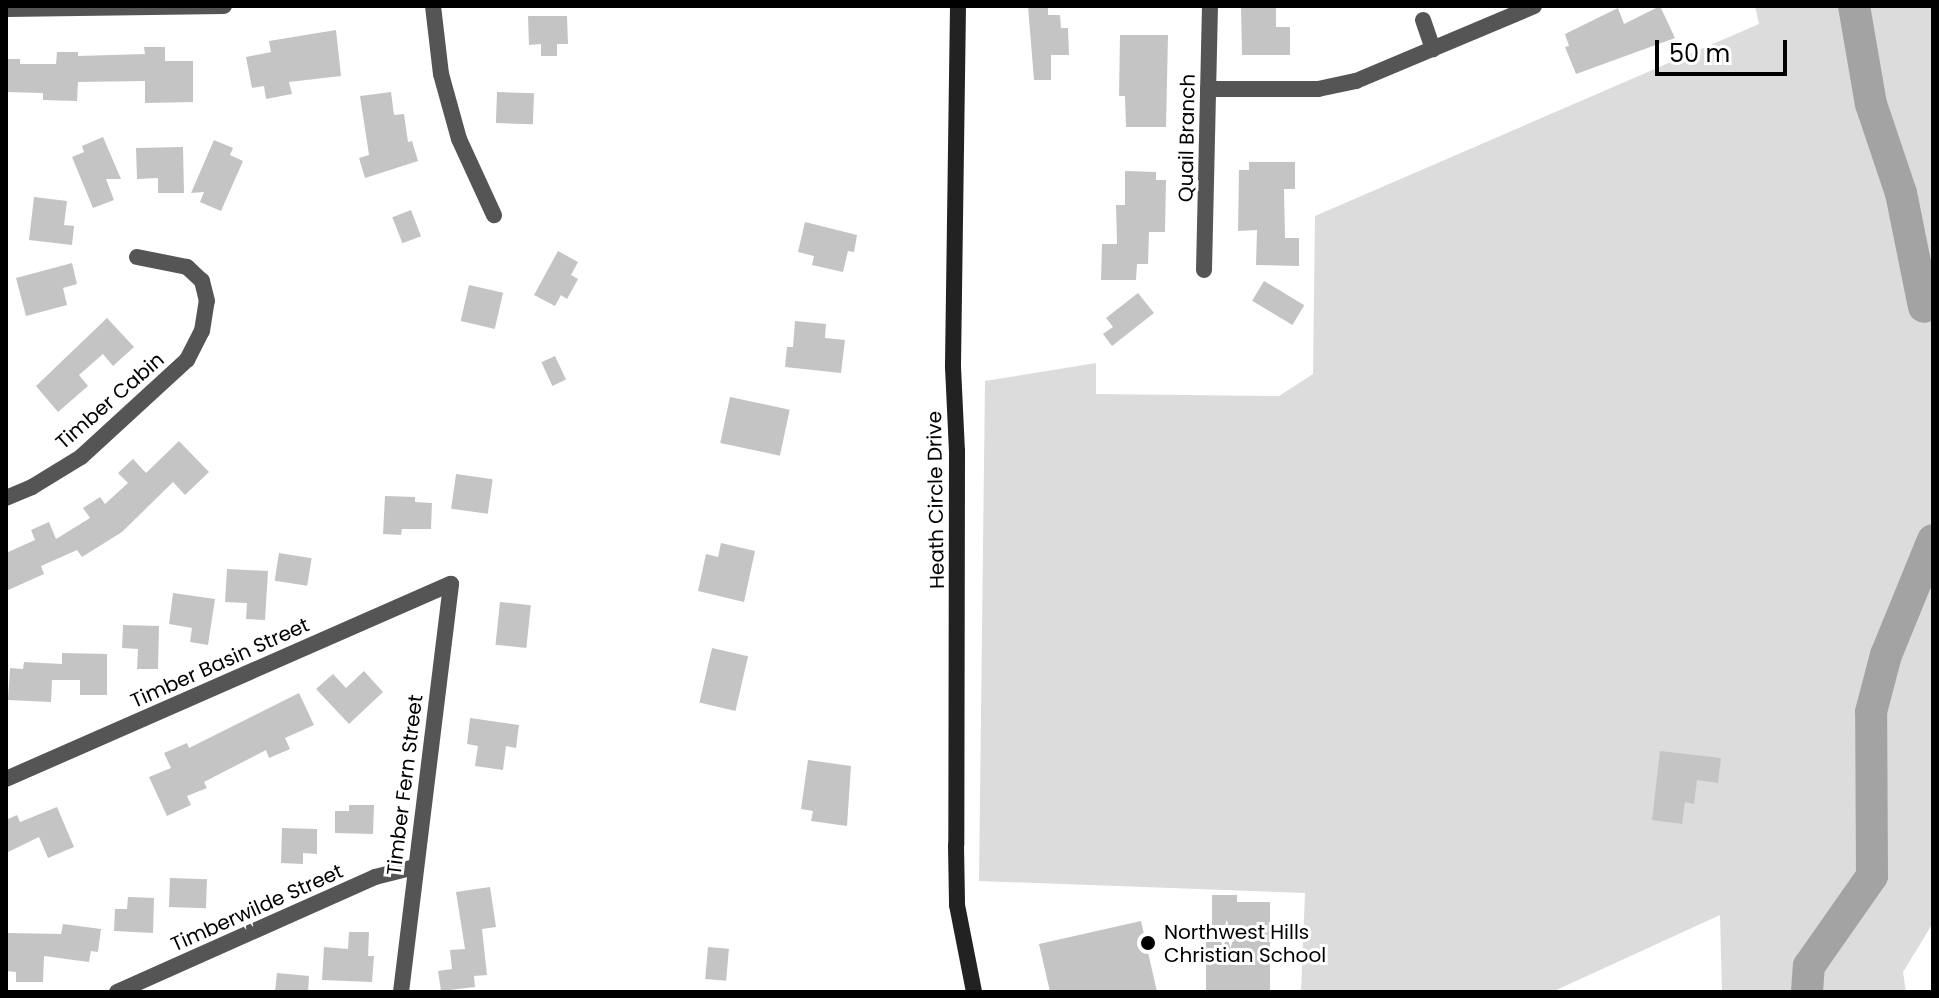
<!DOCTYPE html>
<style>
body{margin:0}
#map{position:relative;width:1939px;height:998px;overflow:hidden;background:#fff;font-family:Poppins,sans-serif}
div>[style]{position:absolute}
.green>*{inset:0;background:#dcdcdc}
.river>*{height:32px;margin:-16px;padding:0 16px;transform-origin:16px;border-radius:16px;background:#a3a3a3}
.building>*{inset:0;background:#c4c4c4;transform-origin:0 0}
.street>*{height:16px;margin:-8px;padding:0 8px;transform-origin:8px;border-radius:8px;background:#555}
.secondary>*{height:16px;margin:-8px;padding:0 8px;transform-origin:8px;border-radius:8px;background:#222}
.dots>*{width:22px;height:22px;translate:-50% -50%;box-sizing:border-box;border:4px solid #fff;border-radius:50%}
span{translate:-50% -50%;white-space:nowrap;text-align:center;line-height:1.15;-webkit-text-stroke:6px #fff;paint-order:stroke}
.street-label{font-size:20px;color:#000}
.poi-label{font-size:20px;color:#000}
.left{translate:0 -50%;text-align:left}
.frame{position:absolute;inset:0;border:8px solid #000;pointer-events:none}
.scale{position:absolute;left:1655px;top:40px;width:132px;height:36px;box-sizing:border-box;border:4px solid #000;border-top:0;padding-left:10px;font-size:24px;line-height:28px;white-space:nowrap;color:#000;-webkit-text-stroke:6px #fff;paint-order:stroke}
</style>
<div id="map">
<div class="green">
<div style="clip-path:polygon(1755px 6px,1933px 6px,1933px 923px,1903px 972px,1906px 992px,1722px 992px,1720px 915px,1552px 992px,1301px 992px,1305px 893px,979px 881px,985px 381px,1096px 363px,1096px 394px,1279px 396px,1313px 374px,1315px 216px,1759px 24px)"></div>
</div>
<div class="river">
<div style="left:1854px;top:6px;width:99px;rotate:80.2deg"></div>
<div style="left:1871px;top:104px;width:94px;rotate:71.4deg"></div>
<div style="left:1901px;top:193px;width:116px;rotate:78.6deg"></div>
<div style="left:1807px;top:992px;width:26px;rotate:-86deg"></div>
<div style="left:1809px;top:966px;width:110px;rotate:-55deg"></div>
<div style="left:1872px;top:876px;width:164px;rotate:-90.3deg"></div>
<div style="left:1871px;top:712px;width:59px;rotate:-75.3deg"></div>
<div style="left:1886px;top:655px;width:124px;rotate:-67.8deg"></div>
</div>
<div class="building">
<div style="clip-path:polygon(1028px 6px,1048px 6px,1048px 15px,1060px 15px,1061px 28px,1068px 28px,1069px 55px,1051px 55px,1051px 80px,1034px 80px)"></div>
<div style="clip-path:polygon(1241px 6px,1276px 6px,1276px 27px,1290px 27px,1290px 55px,1242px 55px)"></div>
<div style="clip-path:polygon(1660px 6px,1675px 38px,1576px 74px,1565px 47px,1569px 46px,1565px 34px,1618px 8px,1624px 24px)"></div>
<div style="clip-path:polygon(528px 16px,567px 16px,568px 44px,557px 44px,557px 56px,541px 56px,541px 44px,529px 45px)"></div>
<div style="clip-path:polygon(336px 30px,341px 76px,289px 82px,292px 94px,266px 99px,264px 86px,252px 88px,246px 57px,271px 52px,269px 41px)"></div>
<div style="clip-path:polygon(1120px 35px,1168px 35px,1166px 127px,1126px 127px,1125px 96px,1119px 96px)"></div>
<div style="clip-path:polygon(144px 47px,165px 47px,165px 61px,193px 61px,193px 102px,145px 103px,145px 81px,78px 82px,77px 101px,43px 100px,43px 93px,6px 92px,6px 59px,20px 59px,20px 64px,56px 64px,57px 52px,78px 52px,78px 56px,145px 54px)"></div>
<div style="clip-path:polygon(391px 92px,394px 115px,404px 114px,408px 142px,412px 141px,418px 161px,365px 178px,359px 158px,369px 155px,360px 96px)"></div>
<div style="left:497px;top:92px;width:37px;height:31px;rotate:2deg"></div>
<div style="clip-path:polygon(103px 137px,121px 179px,106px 179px,114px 200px,93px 208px,72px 157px,84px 152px,82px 146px)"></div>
<div style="clip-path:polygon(214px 140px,233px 148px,230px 155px,243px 161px,221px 211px,200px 202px,204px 192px,191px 193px)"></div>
<div style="clip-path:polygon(183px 147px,184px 193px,158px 193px,158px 178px,137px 179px,136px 148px)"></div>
<div style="clip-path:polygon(1249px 162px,1295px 162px,1295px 189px,1284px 189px,1285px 238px,1299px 238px,1299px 266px,1256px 265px,1257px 230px,1238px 231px,1239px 170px,1249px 170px)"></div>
<div style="clip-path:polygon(1125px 171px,1156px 172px,1156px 180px,1166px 180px,1165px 232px,1149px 232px,1148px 264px,1137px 264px,1136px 280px,1101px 280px,1102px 244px,1117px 244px,1116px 205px,1125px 205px)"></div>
<div style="clip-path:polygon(34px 197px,67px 201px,64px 225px,74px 226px,72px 245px,29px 240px)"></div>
<div style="left:411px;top:210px;width:28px;height:20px;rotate:69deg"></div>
<div style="clip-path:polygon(805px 222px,857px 235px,854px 252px,848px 251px,843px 272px,812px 265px,814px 256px,798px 252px)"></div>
<div style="clip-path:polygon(558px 251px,578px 262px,571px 275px,578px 279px,567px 299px,561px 295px,555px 306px,534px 295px)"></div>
<div style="clip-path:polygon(72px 263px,77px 284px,63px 288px,67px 305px,26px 316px,16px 278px)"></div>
<div style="left:1264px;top:281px;width:47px;height:23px;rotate:31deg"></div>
<div style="left:469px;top:285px;width:35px;height:37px;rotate:13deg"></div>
<div style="clip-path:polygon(1138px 293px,1154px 313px,1112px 346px,1103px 334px,1113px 327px,1106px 318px)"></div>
<div style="clip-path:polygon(107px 318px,134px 347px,113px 366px,103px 354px,79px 375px,88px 386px,58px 412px,36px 386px)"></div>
<div style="clip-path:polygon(795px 321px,826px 324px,825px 338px,845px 340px,841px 373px,785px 367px,787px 347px,793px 347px)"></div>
<div style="left:555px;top:356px;width:26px;height:15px;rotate:65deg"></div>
<div style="left:730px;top:397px;width:61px;height:47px;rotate:12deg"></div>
<div style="clip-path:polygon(179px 441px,209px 472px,185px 495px,173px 482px,122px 532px,82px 557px,77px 550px,41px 566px,44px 574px,6px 591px,6px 553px,35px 540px,31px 530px,49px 522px,56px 539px,90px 518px,83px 508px,100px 497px,105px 504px,128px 483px,118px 473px,133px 459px,146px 473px)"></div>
<div style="left:456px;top:474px;width:37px;height:35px;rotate:8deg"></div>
<div style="clip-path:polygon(385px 496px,415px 497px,415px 502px,432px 503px,431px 529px,402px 529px,401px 535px,383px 534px)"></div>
<div style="clip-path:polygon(721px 543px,755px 551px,744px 602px,698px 591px,706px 554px,718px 557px)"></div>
<div style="left:279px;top:553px;width:33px;height:28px;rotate:9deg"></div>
<div style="clip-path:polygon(227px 569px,268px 571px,265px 620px,246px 619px,247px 603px,225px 602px)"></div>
<div style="clip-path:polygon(173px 593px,215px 599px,208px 645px,190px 642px,192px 628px,169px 624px)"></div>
<div style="left:500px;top:602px;width:31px;height:43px;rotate:6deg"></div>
<div style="clip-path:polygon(123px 625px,159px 626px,158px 669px,137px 669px,138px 649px,122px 648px)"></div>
<div style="left:712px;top:648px;width:37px;height:56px;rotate:13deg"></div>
<div style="clip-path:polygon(62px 653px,107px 654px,107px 695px,80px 695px,80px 680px,52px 680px,51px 702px,8px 700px,10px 668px,23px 669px,24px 662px,62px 664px)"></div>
<div style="clip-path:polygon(364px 671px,383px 692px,349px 724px,316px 689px,333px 674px,346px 688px)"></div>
<div style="clip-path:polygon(299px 693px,314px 725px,285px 738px,290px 749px,269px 758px,266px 750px,204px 782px,207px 788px,187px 796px,191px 805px,167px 816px,149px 777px,171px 768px,164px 753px,187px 743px,189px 748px)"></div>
<div style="clip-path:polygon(470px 718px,519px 725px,516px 748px,506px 746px,503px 770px,475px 766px,478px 746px,467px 744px)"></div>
<div style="clip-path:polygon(1660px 751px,1721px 758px,1718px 783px,1697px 780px,1694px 804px,1685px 802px,1682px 824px,1652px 820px)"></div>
<div style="clip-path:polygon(808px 760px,851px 766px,847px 826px,811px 821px,813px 811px,801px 809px)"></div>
<div style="clip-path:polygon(349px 805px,374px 805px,373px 834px,335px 833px,335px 811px,349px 811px)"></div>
<div style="clip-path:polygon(57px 807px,74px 847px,48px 858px,39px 837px,6px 853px,6px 820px,17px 815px,20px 822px)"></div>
<div style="clip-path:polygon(282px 828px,317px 829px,317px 854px,303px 853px,303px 864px,281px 863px)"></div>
<div style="left:170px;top:878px;width:37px;height:29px;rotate:2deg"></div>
<div style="clip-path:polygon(490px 887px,496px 927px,482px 929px,487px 975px,474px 976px,475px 987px,441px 991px,438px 971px,452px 969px,450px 950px,465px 949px,456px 892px)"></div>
<div style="clip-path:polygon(1212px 895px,1237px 895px,1237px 902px,1270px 902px,1270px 992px,1206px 992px,1206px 924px,1212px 924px)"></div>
<div style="clip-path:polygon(128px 897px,154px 898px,153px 933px,114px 931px,115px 909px,127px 909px)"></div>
<div style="clip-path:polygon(1141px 921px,1157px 992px,1050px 992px,1039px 944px)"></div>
<div style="clip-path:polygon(63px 924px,101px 929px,98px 952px,91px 951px,89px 962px,44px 956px,43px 982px,16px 982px,16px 972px,6px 971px,6px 933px,61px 934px)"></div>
<div style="clip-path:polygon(349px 932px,369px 932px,368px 956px,374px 956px,372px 982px,322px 980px,324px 947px,348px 949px)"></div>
<div style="left:708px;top:947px;width:21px;height:32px;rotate:5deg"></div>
<div style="clip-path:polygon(277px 973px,309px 976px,308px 992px,275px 992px)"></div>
</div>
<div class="street">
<div style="left:433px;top:6px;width:68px;rotate:83.3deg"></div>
<div style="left:441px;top:74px;width:67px;rotate:74.5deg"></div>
<div style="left:459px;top:139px;width:84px;rotate:65.3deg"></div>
<div style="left:6px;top:9px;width:218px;rotate:-0.8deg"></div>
<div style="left:1423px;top:20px;width:31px;rotate:71deg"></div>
<div style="left:1208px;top:89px;width:110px"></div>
<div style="left:1318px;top:89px;width:39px;rotate:-12deg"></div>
<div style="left:1356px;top:81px;width:193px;rotate:-22.8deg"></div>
<div style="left:1204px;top:270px;width:264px;rotate:-88.7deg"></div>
<div style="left:6px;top:498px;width:28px;rotate:-23deg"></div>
<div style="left:32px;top:487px;width:57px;rotate:-31.5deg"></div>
<div style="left:81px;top:457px;width:144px;rotate:-42.5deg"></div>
<div style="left:187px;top:360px;width:33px;rotate:-63deg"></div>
<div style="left:202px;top:331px;width:30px;rotate:-81deg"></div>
<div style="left:207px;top:301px;width:21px;rotate:-104deg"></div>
<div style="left:202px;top:281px;width:21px;rotate:-137deg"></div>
<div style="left:187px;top:267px;width:51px;rotate:-168.7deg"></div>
<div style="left:6px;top:779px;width:486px;rotate:-23.7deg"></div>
<div style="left:117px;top:992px;width:282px;rotate:-24deg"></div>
<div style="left:375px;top:877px;width:41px;rotate:-14deg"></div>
<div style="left:401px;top:992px;width:411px;rotate:-83deg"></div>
</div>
<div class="secondary">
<div style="left:958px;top:6px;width:361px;rotate:90.8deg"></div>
<div style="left:953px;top:367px;width:84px;rotate:87.3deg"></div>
<div style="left:957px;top:451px;width:394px;rotate:90.1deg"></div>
<div style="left:956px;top:845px;width:60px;rotate:89deg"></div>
<div style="left:957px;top:905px;width:89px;rotate:78.9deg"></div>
</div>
<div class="dots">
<div style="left:1148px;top:943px;background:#000"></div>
</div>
<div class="street-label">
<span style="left:1187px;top:138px;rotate:-89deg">Quail Branch</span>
<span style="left:110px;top:401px;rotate:-41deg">Timber Cabin</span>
<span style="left:936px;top:500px;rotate:-91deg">Heath Circle Drive</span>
<span style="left:220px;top:663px;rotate:-24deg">Timber Basin Street</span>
<span style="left:405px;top:785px;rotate:-83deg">Timber Fern Street</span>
<span style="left:257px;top:908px;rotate:-24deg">Timberwilde Street</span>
</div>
<div class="poi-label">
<span class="left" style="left:1164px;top:944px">Northwest Hills<br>Christian School</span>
</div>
<div class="frame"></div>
<div class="scale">50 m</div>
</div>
